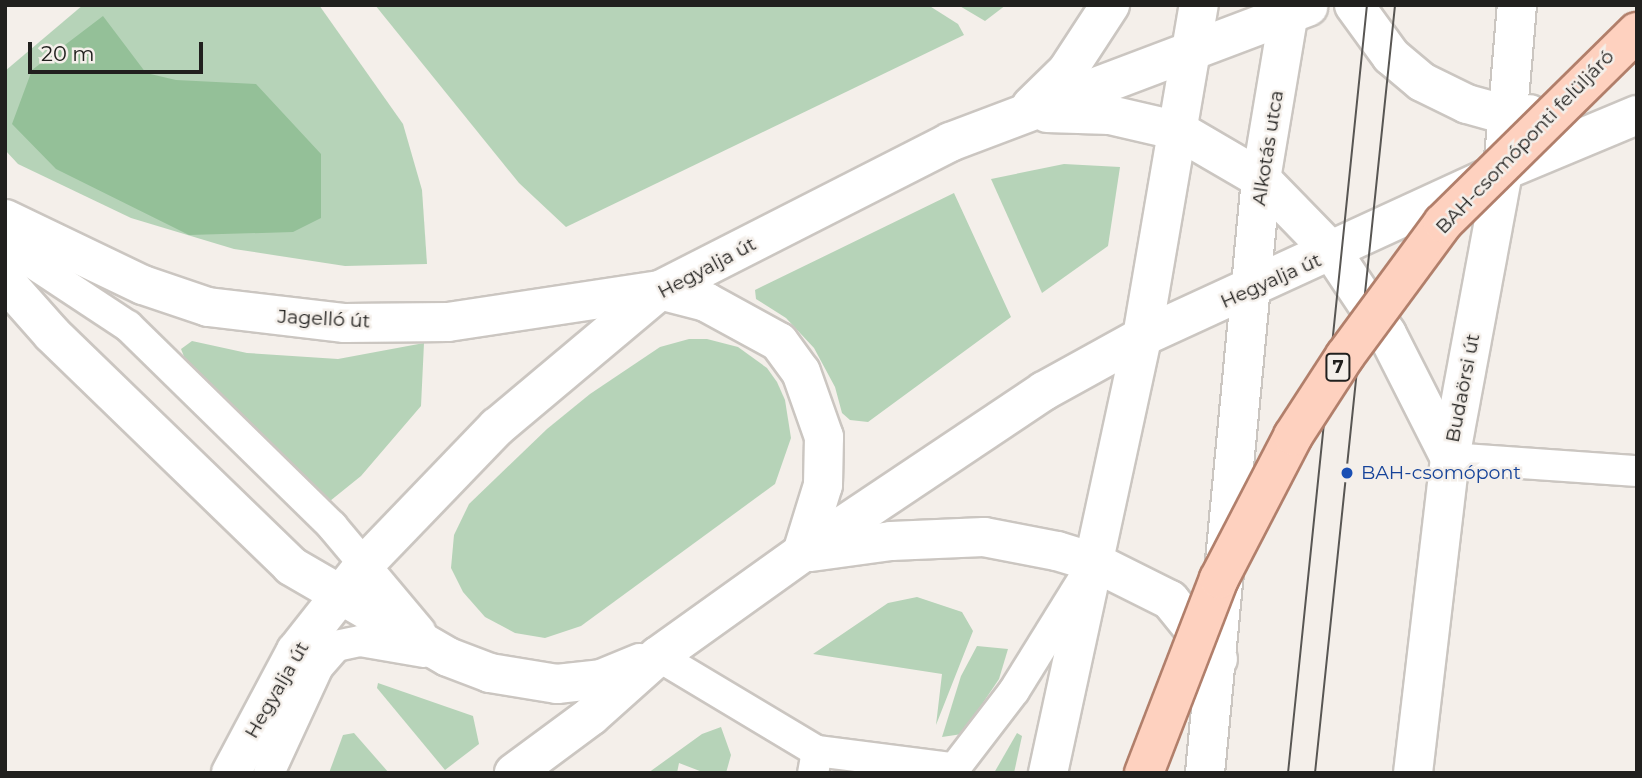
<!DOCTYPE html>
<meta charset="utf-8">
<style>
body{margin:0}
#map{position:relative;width:1642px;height:778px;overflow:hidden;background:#f4efea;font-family:Montserrat,sans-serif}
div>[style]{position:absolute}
.green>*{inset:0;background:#b6d3b8}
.forest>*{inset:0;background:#94c098}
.roads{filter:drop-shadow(2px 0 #cbc6c1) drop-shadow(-2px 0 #cbc6c1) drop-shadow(0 2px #cbc6c1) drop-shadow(0 -2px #cbc6c1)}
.service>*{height:30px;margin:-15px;padding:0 15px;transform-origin:15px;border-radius:15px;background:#fff}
.tertiary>*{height:38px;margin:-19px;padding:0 19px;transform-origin:19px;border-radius:19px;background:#fff}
.secondary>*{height:38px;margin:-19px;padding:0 19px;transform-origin:19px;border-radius:19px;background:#fff}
.tram>*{height:2px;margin:-1px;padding:0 1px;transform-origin:1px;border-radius:1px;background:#585653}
.bridges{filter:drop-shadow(2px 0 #b17f6b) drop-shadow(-2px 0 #b17f6b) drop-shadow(0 2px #b17f6b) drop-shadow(0 -2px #b17f6b)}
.primary-bridge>*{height:38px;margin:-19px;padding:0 19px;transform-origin:19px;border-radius:19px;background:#fed1bf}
.dots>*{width:19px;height:19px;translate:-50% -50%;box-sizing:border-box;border:4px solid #f4efea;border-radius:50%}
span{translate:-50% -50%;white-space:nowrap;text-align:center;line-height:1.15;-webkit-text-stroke:5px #f4efea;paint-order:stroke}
.shield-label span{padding:2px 5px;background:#f4efea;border:2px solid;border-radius:5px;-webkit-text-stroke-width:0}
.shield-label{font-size:18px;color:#21201e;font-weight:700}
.street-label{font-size:19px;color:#21201e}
.transit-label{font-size:19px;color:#164399}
.left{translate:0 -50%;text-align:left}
.frame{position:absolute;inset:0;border:7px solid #21201e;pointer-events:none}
.scale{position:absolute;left:28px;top:42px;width:175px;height:32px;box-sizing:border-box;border:4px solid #21201e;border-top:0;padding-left:9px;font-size:21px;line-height:24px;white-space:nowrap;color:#21201e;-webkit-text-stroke:5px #f4efea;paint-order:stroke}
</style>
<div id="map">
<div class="green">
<div style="clip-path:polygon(83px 5px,319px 5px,403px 124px,422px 190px,427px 264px,345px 266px,234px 249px,131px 218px,18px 164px,5px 150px,5px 71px)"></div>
<div style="clip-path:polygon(375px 5px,928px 5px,958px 24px,964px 35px,566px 227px,519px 183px)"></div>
<div style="clip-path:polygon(958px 5px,1006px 5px,985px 21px)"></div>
<div style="clip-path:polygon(1064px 164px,1120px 167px,1108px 246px,1042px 293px,991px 179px)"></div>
<div style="clip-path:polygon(954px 193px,1011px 317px,868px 422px,850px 420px,842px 413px,835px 387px,814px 348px,786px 318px,756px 299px,755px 290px)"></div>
<div style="clip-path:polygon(689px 339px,707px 339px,738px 347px,767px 368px,777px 382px,785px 400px,791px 438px,775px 484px,581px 626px,545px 638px,515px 633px,485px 617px,463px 592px,451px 568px,454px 535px,469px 504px,547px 429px,590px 394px,660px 347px)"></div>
<div style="clip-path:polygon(192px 341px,247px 353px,338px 359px,424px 343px,421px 406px,361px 476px,330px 501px,185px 359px,181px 349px)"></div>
<div style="clip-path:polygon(917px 597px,962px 612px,973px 631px,936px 725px,942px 674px,813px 654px,888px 603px)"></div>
<div style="clip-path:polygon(977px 646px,1008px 649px,999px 679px,962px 734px,942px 737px,961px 676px)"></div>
<div style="clip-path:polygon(378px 683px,473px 716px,479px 744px,445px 770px,377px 688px)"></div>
<div style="clip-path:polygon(721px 727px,731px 755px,726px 773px,705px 773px,679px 763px,677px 773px,648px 773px,702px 734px)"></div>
<div style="clip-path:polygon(354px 733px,389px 773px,329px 773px,343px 735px)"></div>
<div style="clip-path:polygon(1017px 733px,1022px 736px,1014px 773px,994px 773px)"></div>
</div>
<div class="forest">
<div style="clip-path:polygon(103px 16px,146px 73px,176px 80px,256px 84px,321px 154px,321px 218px,293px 232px,189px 235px,56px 169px,12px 124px,32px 70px)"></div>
</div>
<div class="roads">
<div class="service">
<div style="left:5px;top:245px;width:147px;rotate:33.4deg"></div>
<div style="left:128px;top:326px;width:286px;rotate:44.4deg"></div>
<div style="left:332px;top:526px;width:137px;rotate:50deg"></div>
<div style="left:1450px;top:458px;width:187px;rotate:4deg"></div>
<div style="left:658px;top:656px;width:185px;rotate:30.9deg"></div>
<div style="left:817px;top:751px;width:22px;rotate:100deg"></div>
<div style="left:817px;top:751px;width:136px;rotate:7.2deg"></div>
<div style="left:269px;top:773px;width:117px;rotate:-65.2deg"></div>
<div style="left:318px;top:667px;width:28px;rotate:-49deg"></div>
<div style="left:336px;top:646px;width:25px;rotate:-12deg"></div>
<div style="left:360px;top:641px;width:65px;rotate:9.8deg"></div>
<div style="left:951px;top:773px;width:103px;rotate:-52.5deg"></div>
<div style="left:1014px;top:691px;width:133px;rotate:-58.2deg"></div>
</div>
<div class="tertiary">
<div style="left:5px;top:219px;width:153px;rotate:25.6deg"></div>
<div style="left:143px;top:285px;width:69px;rotate:18.7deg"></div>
<div style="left:208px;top:307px;width:138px;rotate:6.7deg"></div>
<div style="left:345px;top:323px;width:103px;rotate:-0.6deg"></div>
<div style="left:448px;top:322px;width:214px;rotate:-8.6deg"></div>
<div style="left:660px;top:290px;width:48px;rotate:14.6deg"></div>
<div style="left:706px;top:302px;width:83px;rotate:28.7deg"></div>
<div style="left:779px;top:342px;width:37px;rotate:54deg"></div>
<div style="left:801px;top:372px;width:69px;rotate:70.5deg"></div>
<div style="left:824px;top:437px;width:48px;rotate:91.2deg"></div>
<div style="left:823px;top:485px;width:71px;rotate:107.2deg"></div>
<div style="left:802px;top:553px;width:177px;rotate:144.4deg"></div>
<div style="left:658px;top:656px;width:90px;rotate:138.2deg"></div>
<div style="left:591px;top:716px;width:96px;rotate:143.5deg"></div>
<div style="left:5px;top:281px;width:71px;rotate:48.4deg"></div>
<div style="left:52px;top:334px;width:333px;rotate:44.1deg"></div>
<div style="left:291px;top:566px;width:181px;rotate:30.1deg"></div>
<div style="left:448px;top:657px;width:45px;rotate:20.9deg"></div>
<div style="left:490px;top:673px;width:68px;rotate:9.3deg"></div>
<div style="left:557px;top:684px;width:44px;rotate:-6.5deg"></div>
<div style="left:601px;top:679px;width:42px;rotate:-22.3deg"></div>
<div style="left:231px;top:773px;width:138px;rotate:-62deg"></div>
<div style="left:296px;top:651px;width:110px;rotate:-51.7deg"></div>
<div style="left:364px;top:565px;width:192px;rotate:-46.1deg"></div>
<div style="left:497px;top:427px;width:212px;rotate:-40deg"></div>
</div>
<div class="secondary">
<div style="left:1354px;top:5px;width:63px;rotate:54deg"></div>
<div style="left:1391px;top:56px;width:40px;rotate:40deg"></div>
<div style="left:1422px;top:82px;width:50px;rotate:26.1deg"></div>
<div style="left:1467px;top:104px;width:41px;rotate:15.4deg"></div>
<div style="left:1507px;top:115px;width:23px;rotate:-2deg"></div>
<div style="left:1031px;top:106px;width:50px;rotate:-44.2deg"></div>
<div style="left:1067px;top:71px;width:79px;rotate:-56.9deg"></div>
<div style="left:1047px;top:113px;width:63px;rotate:1.8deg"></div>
<div style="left:1110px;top:115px;width:71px;rotate:13.1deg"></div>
<div style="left:1179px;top:131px;width:95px;rotate:30.3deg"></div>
<div style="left:1261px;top:179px;width:103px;rotate:45.8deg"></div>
<div style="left:1333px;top:253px;width:97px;rotate:56.3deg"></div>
<div style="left:1387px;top:334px;width:139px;rotate:63.1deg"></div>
<div style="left:660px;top:290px;width:326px;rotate:-27deg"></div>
<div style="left:950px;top:142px;width:383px;rotate:-20.7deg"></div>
<div style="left:811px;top:552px;width:81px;rotate:-7.8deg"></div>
<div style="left:891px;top:541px;width:93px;rotate:-2.5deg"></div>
<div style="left:984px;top:537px;width:74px;rotate:10.9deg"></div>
<div style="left:1057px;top:551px;width:39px;rotate:17deg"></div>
<div style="left:1094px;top:562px;width:85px;rotate:26.6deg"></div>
<div style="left:1170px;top:600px;width:76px;rotate:50.9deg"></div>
<div style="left:802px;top:553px;width:291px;rotate:-33.8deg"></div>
<div style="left:1044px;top:391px;width:112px;rotate:-28.9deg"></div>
<div style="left:1142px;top:337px;width:397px;rotate:-24.7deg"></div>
<div style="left:1503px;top:171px;width:145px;rotate:-22.7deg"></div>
<div style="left:1048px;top:773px;width:446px;rotate:-77.8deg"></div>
<div style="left:1142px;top:337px;width:337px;rotate:-80.3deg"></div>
<div style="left:1205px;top:773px;width:597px;rotate:-84.61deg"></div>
<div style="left:1261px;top:179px;width:176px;rotate:-80.5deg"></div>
<div style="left:1413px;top:773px;width:317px;rotate:-83.3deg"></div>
<div style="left:1450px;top:458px;width:292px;rotate:-79.5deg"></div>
<div style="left:1503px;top:171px;width:167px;rotate:-85.2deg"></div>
</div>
</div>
<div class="tram">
<div style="left:1288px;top:773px;width:772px;rotate:-84.13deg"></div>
<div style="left:1315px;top:773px;width:772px;rotate:-84.05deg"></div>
</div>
<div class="bridges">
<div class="primary-bridge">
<div style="left:1144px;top:773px;width:208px;rotate:-68.9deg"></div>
<div style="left:1219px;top:579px;width:161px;rotate:-62.6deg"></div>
<div style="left:1293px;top:436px;width:95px;rotate:-57deg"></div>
<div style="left:1345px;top:356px;width:165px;rotate:-53.6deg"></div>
<div style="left:1443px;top:223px;width:272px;rotate:-44.6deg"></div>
</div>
</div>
<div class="dots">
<div style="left:1347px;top:473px;background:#1a4fb4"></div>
</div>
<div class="shield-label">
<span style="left:1338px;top:367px">7</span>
</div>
<div class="street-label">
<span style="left:1525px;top:142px;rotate:-46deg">BAH-csomóponti felüljáró</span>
<span style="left:1268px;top:148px;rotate:-81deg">Alkotás utca</span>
<span style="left:707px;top:268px;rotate:-28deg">Hegyalja út</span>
<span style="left:1271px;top:281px;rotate:-24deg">Hegyalja út</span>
<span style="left:324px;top:319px;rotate:3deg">Jagelló út</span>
<span style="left:1463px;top:388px;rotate:-79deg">Budaörsi út</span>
<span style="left:277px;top:690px;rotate:-60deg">Hegyalja út</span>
</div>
<div class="transit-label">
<span class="left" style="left:1361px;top:473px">BAH-csomópont</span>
</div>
<div class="frame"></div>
<div class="scale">20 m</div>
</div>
